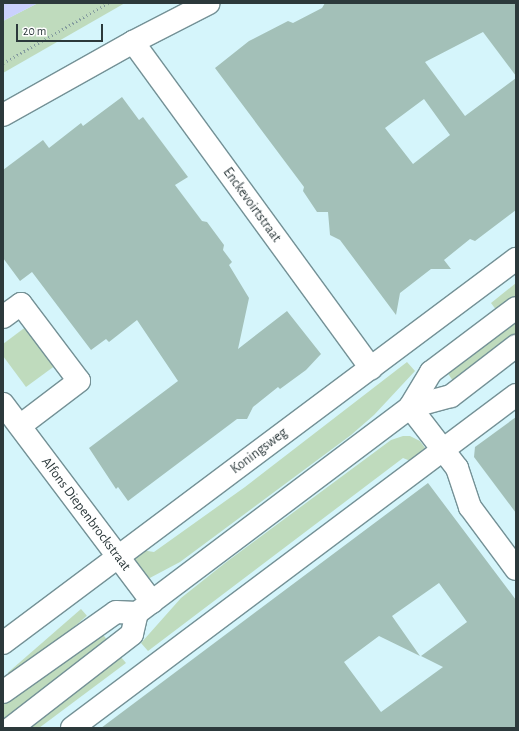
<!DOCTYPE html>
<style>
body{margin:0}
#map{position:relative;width:519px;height:731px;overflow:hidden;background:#d5f5fb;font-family:"Alegreya Sans",sans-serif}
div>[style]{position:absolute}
.green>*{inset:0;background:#bfdbbd;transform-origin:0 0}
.water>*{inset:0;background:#cad1fd}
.building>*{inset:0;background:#a3c0b8}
.path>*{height:2.5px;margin-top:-1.25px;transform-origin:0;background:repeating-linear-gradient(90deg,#849b9f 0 1px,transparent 0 4px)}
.roads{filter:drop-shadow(1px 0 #749196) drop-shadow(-1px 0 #749196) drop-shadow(0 1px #749196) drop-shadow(0 -1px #749196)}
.minor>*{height:22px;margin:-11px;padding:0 11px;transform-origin:11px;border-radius:11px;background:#fff}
span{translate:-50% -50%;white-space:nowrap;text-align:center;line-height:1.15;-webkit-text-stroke:4px #fff;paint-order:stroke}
.street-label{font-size:14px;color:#2c393b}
.frame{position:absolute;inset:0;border:4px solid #2c393b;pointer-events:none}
.scale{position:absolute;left:16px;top:24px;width:87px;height:18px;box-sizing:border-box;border:2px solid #2c393b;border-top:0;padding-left:5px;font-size:12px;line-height:14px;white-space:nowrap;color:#2c393b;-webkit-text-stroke:3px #fff;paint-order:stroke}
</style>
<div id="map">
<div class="green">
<div style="clip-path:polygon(38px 3px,125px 3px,3px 73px,3px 21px)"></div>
<div style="clip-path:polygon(516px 283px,516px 297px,497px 311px,491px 303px)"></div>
<div style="clip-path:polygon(516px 318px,516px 337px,453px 381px,447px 372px)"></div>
<div style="clip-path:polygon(27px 326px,56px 365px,26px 387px,3px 356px,3px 344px)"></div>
<div style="clip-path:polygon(407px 362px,415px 371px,374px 415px,351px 435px,180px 562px,146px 580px,131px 559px,141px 550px,154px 552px,245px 487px)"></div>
<div style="clip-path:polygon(403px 436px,410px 436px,420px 441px,425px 448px,424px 454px,413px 462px,403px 458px,148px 651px,141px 643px,181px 598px,225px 563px,391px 440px)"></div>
<div style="left:81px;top:609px;width:9px;height:97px;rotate:49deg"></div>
<div style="clip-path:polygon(100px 630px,109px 643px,3px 724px,3px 700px)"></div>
<div style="clip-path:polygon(120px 656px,126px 663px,39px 728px,27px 728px)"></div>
</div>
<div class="water">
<div style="clip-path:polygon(3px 3px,38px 3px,3px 21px)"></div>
</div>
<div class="building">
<div style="clip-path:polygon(evenodd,325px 3px,516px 3px,516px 76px,483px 32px,425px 62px,465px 116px,516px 78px,516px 210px,475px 241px,470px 239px,444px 260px,451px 269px,431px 269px,400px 293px,396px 315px,340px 240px,330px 235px,328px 212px,317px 212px,303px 191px,304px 187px,215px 68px,249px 41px,288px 21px,293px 23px,322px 8px,325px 3px,424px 99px,450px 135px,413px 164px,385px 128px,424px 99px)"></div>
<div style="clip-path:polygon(122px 97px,139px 120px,143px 117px,188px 177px,175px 185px,202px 221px,207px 222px,224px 245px,223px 250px,232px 262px,229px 265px,249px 298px,238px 349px,287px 311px,321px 354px,306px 370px,280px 389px,278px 387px,253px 407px,247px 419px,237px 419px,128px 501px,118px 487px,116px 489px,89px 448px,178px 381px,137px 320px,109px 342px,106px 339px,91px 350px,32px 272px,20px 281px,3px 258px,3px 170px,43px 140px,49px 148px,81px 123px,83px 126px)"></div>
<div style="clip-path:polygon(516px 417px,516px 513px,474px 457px,475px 447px)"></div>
<div style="clip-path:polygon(evenodd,428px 483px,516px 600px,516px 728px,101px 728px,428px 483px,439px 583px,467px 622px,421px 656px,443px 667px,381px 712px,344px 662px,379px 636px,420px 656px,392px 616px,439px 583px)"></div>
</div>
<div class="path">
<div style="left:3px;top:63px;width:121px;rotate:-29.7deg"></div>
</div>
<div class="roads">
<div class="minor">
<div style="left:133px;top:42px;width:404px;rotate:53.9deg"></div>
<div style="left:3px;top:115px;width:149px;rotate:-29.3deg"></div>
<div style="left:133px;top:42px;width:85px;rotate:-27.2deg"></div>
<div style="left:3px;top:317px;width:22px;rotate:-36deg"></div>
<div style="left:21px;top:304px;width:96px;rotate:53deg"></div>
<div style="left:79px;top:381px;width:74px;rotate:142.7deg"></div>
<div style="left:3px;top:404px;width:248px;rotate:53deg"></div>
<div style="left:410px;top:407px;width:77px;rotate:52.4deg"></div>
<div style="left:457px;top:468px;width:41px;rotate:71.6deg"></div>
<div style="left:470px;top:507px;width:77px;rotate:53.4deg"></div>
<div style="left:410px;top:407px;width:41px;rotate:-59deg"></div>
<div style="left:431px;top:372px;width:106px;rotate:-37deg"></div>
<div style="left:3px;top:643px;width:641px;rotate:-36.82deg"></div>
<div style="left:3px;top:692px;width:138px;rotate:-35.3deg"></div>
<div style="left:116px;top:612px;width:21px;rotate:3deg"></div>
<div style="left:137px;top:613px;width:342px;rotate:-37deg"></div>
<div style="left:410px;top:407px;width:42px;rotate:-15deg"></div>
<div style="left:451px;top:396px;width:82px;rotate:-37.6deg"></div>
<div style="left:11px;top:728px;width:153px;rotate:-37.8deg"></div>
<div style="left:132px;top:634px;width:22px;rotate:-77deg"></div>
<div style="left:72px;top:728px;width:555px;rotate:-36.87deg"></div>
</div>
</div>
<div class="street-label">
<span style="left:252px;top:205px;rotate:54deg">Enckevoirtstraat</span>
<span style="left:259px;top:451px;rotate:-37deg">Koningsweg</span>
<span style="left:86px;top:514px;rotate:53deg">Alfons Diepenbrockstraat</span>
</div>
<div class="frame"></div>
<div class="scale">20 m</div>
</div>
